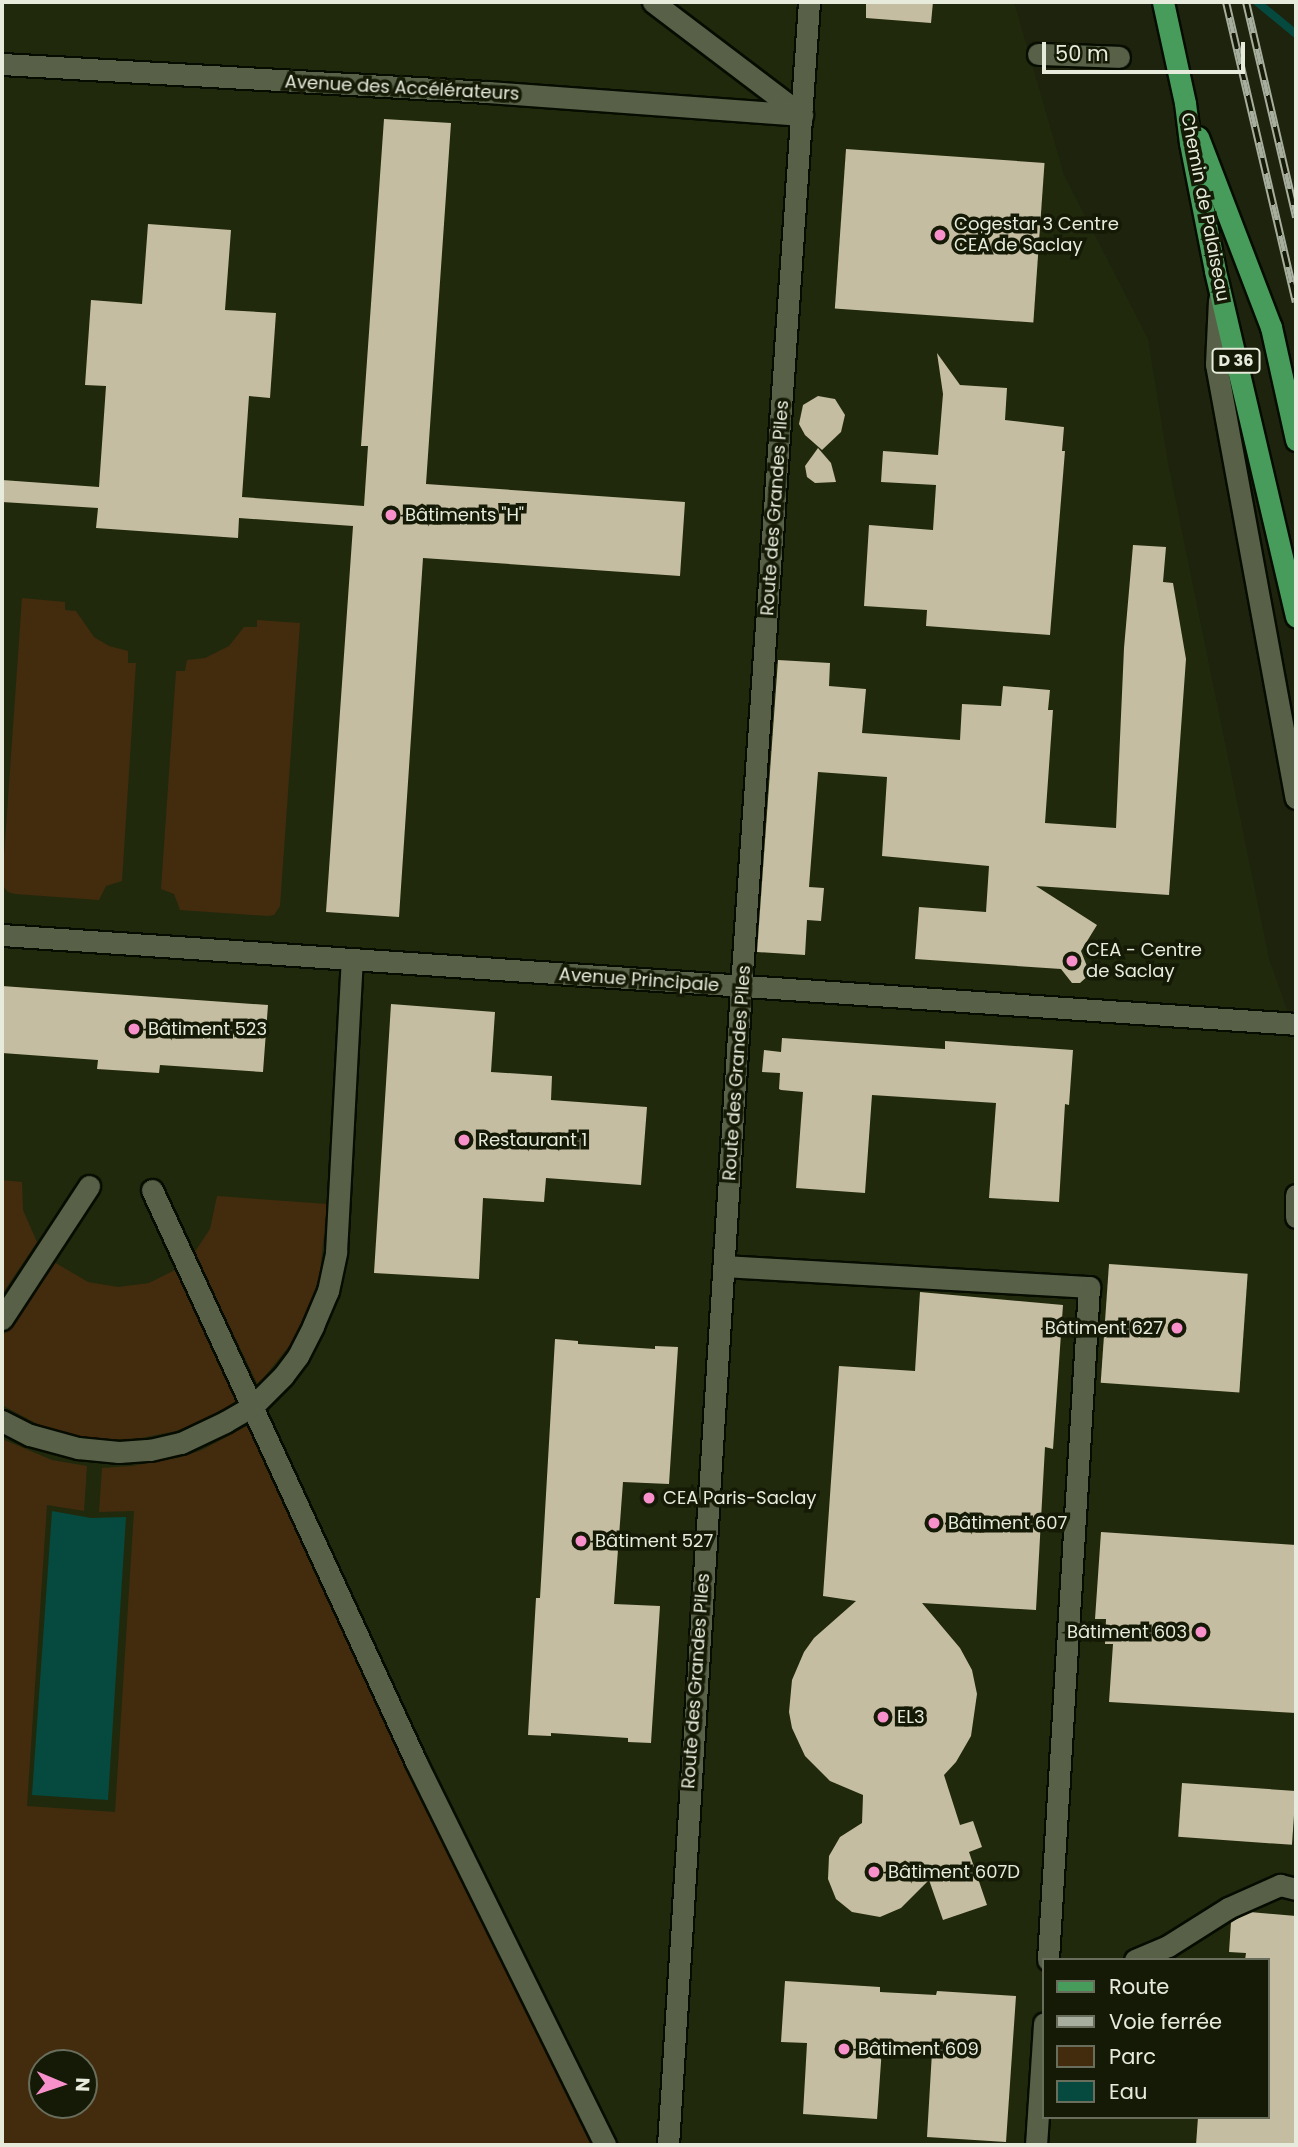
<!DOCTYPE html>
<meta charset="utf-8">
<style>
body{margin:0}
#map{position:relative;width:1298px;height:2147px;overflow:hidden;background:#1d230d;font-family:Poppins,sans-serif}
div>[style]{position:absolute}
.built>*{inset:0;background:#21290c}
.green>*{inset:0;background:#432b0e}
.water>*{inset:0;background:#06493e}
.stream>*{height:8px;margin:-4px;padding:0 4px;transform-origin:4px;border-radius:4px;background:#06493e}
.building>*{inset:0;background:#c4bda1;transform-origin:0 0}
.roads{filter:drop-shadow(2px 0 #070c00) drop-shadow(-2px 0 #070c00) drop-shadow(0 2px #070c00) drop-shadow(0 -2px #070c00)}
.minor>*{height:21px;margin:-10.5px;padding:0 10.5px;transform-origin:10.5px;border-radius:10.5px;background:#586148}
.major>*{height:21px;margin:-10.5px;padding:0 10.5px;transform-origin:10.5px;border-radius:10.5px;background:#479b5b}
.rail>*{height:8px;margin-top:-4px;transform-origin:0;background:repeating-linear-gradient(90deg,#141a05 0 16px,#a8ae9d 0 32px);box-sizing:border-box;border-block:2px solid #a8ae9d}
.dots>*{width:19px;height:19px;translate:-50% -50%;box-sizing:border-box;border:4px solid #141a05;border-radius:50%}
span{translate:-50% -50%;white-space:nowrap;text-align:center;line-height:1.15;-webkit-text-stroke:7px #141a05;paint-order:stroke}
.shield-label span{padding:2px 5px;background:#141a05;border:2px solid;border-radius:5px;-webkit-text-stroke-width:0}
.shield-label{font-size:16px;color:#e6ebdc;font-weight:700}
.street-label{font-size:18px;color:#e6ebdc}
.poi-label{font-size:18px;color:#e6ebdc}
.left{translate:0 -50%;text-align:left}
.right{translate:-100% -50%;text-align:right}
.frame{position:absolute;inset:0;border:4px solid #e6ebdc;pointer-events:none}
.legend{position:absolute;left:1042px;top:1958px;width:228px;height:161px;box-sizing:border-box;background:#141a05;border:2px solid #686e5b;margin:0;padding:9px 12px;list-style:none;font-size:21px;color:#e6ebdc}
.legend li{display:flex;align-items:center;gap:14px;height:35px}
.legend b{width:35px;border:2px solid #686e5b}
.north{position:absolute;left:28px;top:2049px;width:70px;height:70px;box-sizing:border-box;background:#141a05;border:2px solid #686e5b;border-radius:50%;rotate:92deg;font-size:19px;font-weight:700;line-height:28px;text-align:center;color:#e6ebdc}
.north::after{content:'';display:block;margin:auto;width:24px;height:32px;background:#f890cb;clip-path:polygon(50% 0,100% 100%,50% 72%,0 100%)}
.scale{position:absolute;left:1042px;top:42px;width:203px;height:32px;box-sizing:border-box;border:4px solid #e6ebdc;border-top:0;padding-left:9px;font-size:21px;line-height:24px;white-space:nowrap;color:#e6ebdc;-webkit-text-stroke:5px #141a05;paint-order:stroke}
</style>
<div id="map">
<div class="built">
<div style="clip-path:polygon(evenodd,2px 2px,1014px 2px,1064px 175px,1148px 339px,1168px 463px,1269px 959px,1296px 1035px,1296px 2145px,2px 2145px,2px 2px,1044px 1960px,1268px 1960px,1268px 2117px,1044px 2117px,1044px 1960px,2px 2px,42px 2063px,84px 2063px,84px 2105px,42px 2105px,42px 2063px)"></div>
</div>
<div class="green">
<div style="clip-path:polygon(22px 598px,65px 602px,65px 610px,76px 611px,94px 637px,109px 646px,128px 651px,128px 663px,136px 663px,122px 881px,106px 886px,99px 900px,15px 894px,8px 892px,2px 885px)"></div>
<div style="clip-path:polygon(257px 620px,300px 623px,280px 906px,274px 915px,268px 916px,180px 910px,174px 894px,161px 889px,176px 671px,185px 671px,187px 660px,205px 658px,229px 646px,244px 627px,257px 627px)"></div>
<div style="clip-path:polygon(2px 1180px,22px 1182px,23px 1210px,37px 1242px,2px 1294px)"></div>
<div style="clip-path:polygon(217px 1196px,327px 1204px,320px 1273px,311px 1305px,297px 1336px,258px 1385px,194px 1253px,210px 1229px)"></div>
<div style="clip-path:polygon(54px 1262px,88px 1282px,118px 1287px,149px 1283px,175px 1270px,239px 1401px,209px 1419px,176px 1431px,141px 1438px,107px 1440px,74px 1436px,41px 1426px,2px 1405px,2px 1337px)"></div>
<div style="clip-path:polygon(evenodd,247px 1426px,597px 2145px,2px 2145px,2px 1439px,52px 1460px,87px 1466px,84px 1511px,47px 1505px,27px 1806px,115px 1812px,134px 1511px,99px 1512px,102px 1468px,132px 1466px,181px 1457px,202px 1450px,247px 1426px,42px 2063px,84px 2063px,84px 2105px,42px 2105px,42px 2063px)"></div>
</div>
<div class="water">
<div style="clip-path:polygon(52px 1511px,91px 1518px,126px 1517px,108px 1800px,32px 1795px)"></div>
</div>
<div class="stream">
<div style="left:1257px;top:2px;width:50px;rotate:39.4deg"></div>
</div>
<div class="building">
<div style="clip-path:polygon(866px 2px,933px 2px,931px 23px,866px 18px)"></div>
<div style="clip-path:polygon(384px 119px,451px 123px,426px 484px,685px 502px,680px 576px,423px 558px,399px 917px,326px 912px,353px 526px,239px 518px,238px 538px,96px 528px,98px 508px,2px 502px,2px 480px,99px 487px,106px 386px,85px 385px,91px 300px,142px 304px,148px 224px,231px 230px,225px 310px,276px 313px,270px 398px,249px 396px,242px 497px,364px 506px,368px 446px,361px 446px)"></div>
<div style="left:846px;top:149px;width:199px;height:160px;rotate:4deg"></div>
<div style="clip-path:polygon(937px 353px,960px 385px,1007px 388px,1005px 420px,1064px 427px,1062px 451px,1065px 451px,1050px 635px,926px 626px,927px 610px,864px 606px,869px 525px,933px 530px,936px 485px,881px 482px,883px 451px,938px 455px,943px 394px)"></div>
<div style="clip-path:polygon(818px 396px,835px 399px,845px 415px,841px 432px,822px 450px,805px 435px,799px 424px,803px 405px)"></div>
<div style="clip-path:polygon(818px 448px,831px 463px,836px 482px,815px 483px,807px 477px,805px 466px)"></div>
<div style="clip-path:polygon(1133px 545px,1166px 547px,1163px 582px,1173px 583px,1186px 659px,1169px 895px,1036px 886px,1097px 925px,1081px 951px,1090px 974px,1080px 983px,1072px 983px,1061px 969px,915px 959px,919px 907px,986px 912px,989px 866px,882px 856px,887px 777px,818px 772px,809px 887px,824px 888px,821px 921px,807px 920px,805px 955px,757px 952px,778px 660px,830px 663px,829px 686px,866px 689px,862px 733px,960px 740px,962px 704px,1001px 706px,1003px 686px,1050px 690px,1048px 710px,1053px 710px,1045px 823px,1116px 828px,1124px 648px)"></div>
<div style="clip-path:polygon(2px 986px,268px 1005px,263px 1072px,160px 1065px,159px 1073px,97px 1069px,98px 1060px,2px 1053px)"></div>
<div style="clip-path:polygon(391px 1004px,495px 1012px,491px 1072px,552px 1076px,551px 1100px,647px 1107px,641px 1185px,546px 1178px,544px 1202px,483px 1198px,479px 1279px,374px 1273px)"></div>
<div style="clip-path:polygon(782px 1038px,945px 1049px,945px 1041px,1073px 1050px,1069px 1105px,1065px 1104px,1059px 1202px,989px 1198px,996px 1103px,872px 1095px,865px 1193px,796px 1188px,803px 1092px,781px 1090px,779px 1089px,780px 1073px,762px 1072px,764px 1050px,781px 1052px)"></div>
<div style="left:1109px;top:1264px;width:139px;height:119px;rotate:4deg"></div>
<div style="clip-path:polygon(920px 1292px,1063px 1305px,1053px 1449px,1045px 1447px,1036px 1610px,922px 1603px,960px 1648px,972px 1670px,977px 1694px,971px 1736px,956px 1762px,944px 1775px,960px 1825px,973px 1821px,982px 1847px,969px 1852px,987px 1905px,943px 1920px,929px 1880px,901px 1908px,880px 1917px,852px 1912px,836px 1899px,828px 1879px,829px 1856px,840px 1837px,862px 1823px,863px 1795px,830px 1781px,805px 1756px,792px 1728px,789px 1712px,792px 1680px,804px 1652px,814px 1638px,856px 1601px,823px 1596px,839px 1366px,915px 1371px)"></div>
<div style="clip-path:polygon(555px 1339px,578px 1341px,578px 1344px,655px 1349px,655px 1346px,678px 1347px,669px 1484px,623px 1482px,614px 1604px,660px 1606px,651px 1743px,628px 1742px,628px 1738px,551px 1733px,551px 1736px,528px 1735px,536px 1598px,540px 1598px)"></div>
<div style="clip-path:polygon(1101px 1532px,1296px 1545px,1296px 1713px,1109px 1702px,1113px 1644px,1105px 1644px,1106px 1619px,1095px 1619px)"></div>
<div style="left:1182px;top:1783px;width:114px;height:54px;rotate:4deg"></div>
<div style="clip-path:polygon(1250px 1912px,1296px 1916px,1296px 2145px,1196px 2145px,1198px 2117px,1268px 2117px,1268px 1960px,1245px 1960px,1246px 1953px,1229px 1952px,1231px 1922px)"></div>
<div style="clip-path:polygon(785px 1981px,880px 1987px,880px 1992px,936px 1995px,937px 1991px,1016px 1996px,1006px 2142px,927px 2137px,932px 2052px,882px 2048px,877px 2119px,803px 2114px,807px 2043px,781px 2042px)"></div>
</div>
<div class="roads">
<div class="minor">
<div style="left:653px;top:2px;width:187px;rotate:37.2deg"></div>
<div style="left:1038px;top:54px;width:81px;rotate:2.1deg"></div>
<div style="left:2px;top:64px;width:487px;rotate:3.3deg"></div>
<div style="left:488px;top:92px;width:315px;rotate:4.2deg"></div>
<div style="left:1219px;top:300px;width:64px;rotate:92.7deg"></div>
<div style="left:1216px;top:364px;width:441px;rotate:79.6deg"></div>
<div style="left:2px;top:935px;width:1297px;rotate:3.93deg"></div>
<div style="left:152px;top:1190px;width:630px;rotate:65.22deg"></div>
<div style="left:416px;top:1762px;width:427px;rotate:63.7deg"></div>
<div style="left:1296px;top:1195px;width:22px;rotate:90deg"></div>
<div style="left:725px;top:1266px;width:365px;rotate:3.3deg"></div>
<div style="left:1089px;top:1287px;width:674px;rotate:93.49deg"></div>
<div style="left:2px;top:1319px;width:159px;rotate:-56.8deg"></div>
<div style="left:2px;top:1421px;width:31px;rotate:27deg"></div>
<div style="left:30px;top:1435px;width:50px;rotate:15.2deg"></div>
<div style="left:78px;top:1448px;width:41px;rotate:5.6deg"></div>
<div style="left:119px;top:1452px;width:31px;rotate:-4deg"></div>
<div style="left:150px;top:1450px;width:32px;rotate:-13deg"></div>
<div style="left:181px;top:1443px;width:49px;rotate:-25.5deg"></div>
<div style="left:225px;top:1422px;width:34px;rotate:-30deg"></div>
<div style="left:254px;top:1405px;width:41px;rotate:-45deg"></div>
<div style="left:283px;top:1376px;width:25px;rotate:-53deg"></div>
<div style="left:298px;top:1356px;width:34px;rotate:-63deg"></div>
<div style="left:313px;top:1326px;width:38px;rotate:-67deg"></div>
<div style="left:328px;top:1291px;width:40px;rotate:-78deg"></div>
<div style="left:336px;top:1252px;width:292px;rotate:-86.9deg"></div>
<div style="left:1135px;top:1960px;width:36px;rotate:-23deg"></div>
<div style="left:1168px;top:1946px;width:71px;rotate:-32.3deg"></div>
<div style="left:1228px;top:1908px;width:57px;rotate:-23.9deg"></div>
<div style="left:1280px;top:1885px;width:16px;rotate:14deg"></div>
<div style="left:668px;top:2145px;width:1160px;rotate:-86.39deg"></div>
<div style="left:741px;top:987px;width:987px;rotate:-86.05deg"></div>
<div style="left:1036px;top:2145px;width:122px;rotate:-86.2deg"></div>
</div>
<div class="major">
<div style="left:1163px;top:2px;width:103px;rotate:77.7deg"></div>
<div style="left:1185px;top:103px;width:40px;rotate:82.9deg"></div>
<div style="left:1190px;top:143px;width:130px;rotate:78.9deg"></div>
<div style="left:1215px;top:271px;width:355px;rotate:76.8deg"></div>
<div style="left:1198px;top:137px;width:204px;rotate:69deg"></div>
<div style="left:1271px;top:327px;width:116px;rotate:77.5deg"></div>
</div>
</div>
<div class="rail">
<div style="left:1226px;top:2px;width:308px;rotate:76.9deg"></div>
<div style="left:1246px;top:2px;width:221px;rotate:76.9deg"></div>
</div>
<div class="dots">
<div style="left:940px;top:235px;background:#f890cb"></div>
<div style="left:391px;top:515px;background:#f890cb"></div>
<div style="left:1072px;top:961px;background:#f890cb"></div>
<div style="left:134px;top:1029px;background:#f890cb"></div>
<div style="left:464px;top:1140px;background:#f890cb"></div>
<div style="left:1177px;top:1328px;background:#f890cb"></div>
<div style="left:649px;top:1498px;background:#f890cb"></div>
<div style="left:934px;top:1523px;background:#f890cb"></div>
<div style="left:581px;top:1541px;background:#f890cb"></div>
<div style="left:1201px;top:1632px;background:#f890cb"></div>
<div style="left:883px;top:1717px;background:#f890cb"></div>
<div style="left:874px;top:1872px;background:#f890cb"></div>
<div style="left:844px;top:2049px;background:#f890cb"></div>
</div>
<div class="shield-label">
<span style="left:1236px;top:361px">D 36</span>
</div>
<div class="street-label">
<span style="left:402px;top:88px;rotate:3deg">Avenue des Accélérateurs</span>
<span style="left:1205px;top:207px;rotate:79deg">Chemin de Palaiseau</span>
<span style="left:775px;top:508px;rotate:-86deg">Route des Grandes Piles</span>
<span style="left:639px;top:980px;rotate:4deg">Avenue Principale</span>
<span style="left:737px;top:1073px;rotate:-86deg">Route des Grandes Piles</span>
<span style="left:696px;top:1681px;rotate:-86deg">Route des Grandes Piles</span>
</div>
<div class="poi-label">
<span class="left" style="left:954px;top:235px">Cogestar 3 Centre<br>CEA de Saclay</span>
<span class="left" style="left:405px;top:515px">Bâtiments "H"</span>
<span class="left" style="left:1086px;top:961px">CEA - Centre<br>de Saclay</span>
<span class="left" style="left:148px;top:1029px">Bâtiment 523</span>
<span class="left" style="left:478px;top:1140px">Restaurant 1</span>
<span class="right" style="left:1163px;top:1328px">Bâtiment 627</span>
<span class="left" style="left:663px;top:1498px">CEA Paris-Saclay</span>
<span class="left" style="left:948px;top:1523px">Bâtiment 607</span>
<span class="left" style="left:595px;top:1541px">Bâtiment 527</span>
<span class="right" style="left:1187px;top:1632px">Bâtiment 603</span>
<span class="left" style="left:897px;top:1717px">EL3</span>
<span class="left" style="left:888px;top:1872px">Bâtiment 607D</span>
<span class="left" style="left:858px;top:2049px">Bâtiment 609</span>
</div>
<div class="frame"></div>
<ul class="legend">
<li><b style="height:9px;background:#479b5b"></b>Route</li>
<li><b style="height:9px;background:#a8ae9d"></b>Voie ferrée</li>
<li><b style="height:19px;background:#432b0e"></b>Parc</li>
<li><b style="height:19px;background:#06493e"></b>Eau</li>
</ul>
<div class="north">N</div>
<div class="scale">50 m</div>
</div>
